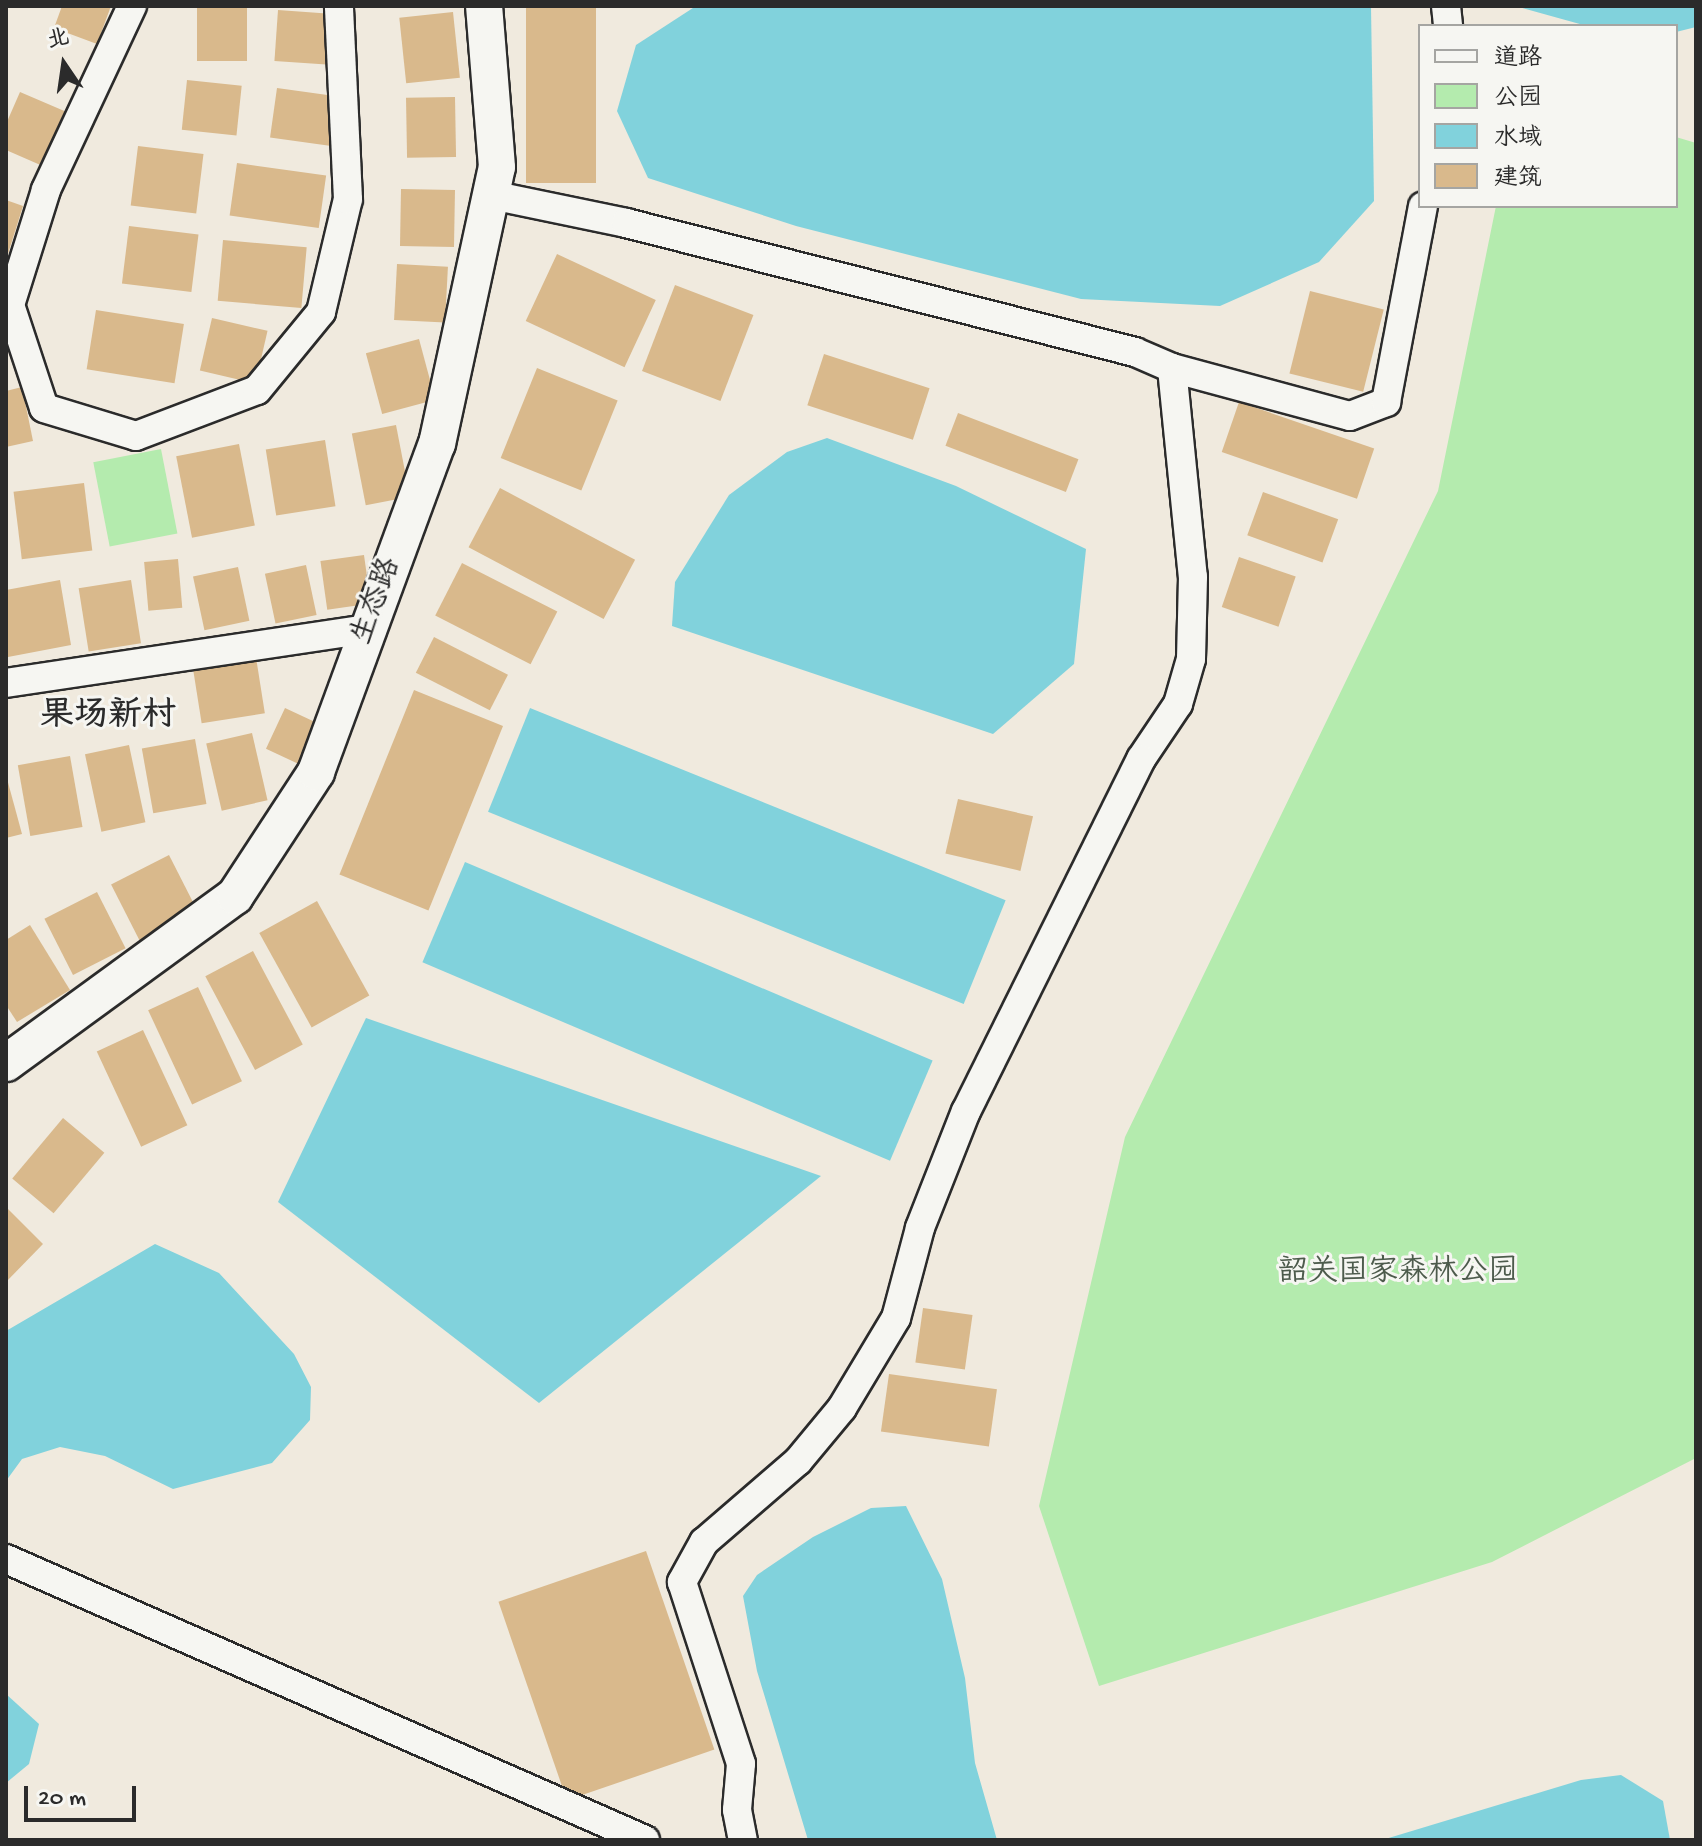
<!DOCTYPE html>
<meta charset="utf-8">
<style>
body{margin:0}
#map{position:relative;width:1702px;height:1846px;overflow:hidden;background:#f0eade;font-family:"Gochi Hand","LXGW WenKai TC",sans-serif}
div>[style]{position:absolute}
.green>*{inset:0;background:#b4ebae;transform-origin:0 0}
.water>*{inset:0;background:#81d2dc;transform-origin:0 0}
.building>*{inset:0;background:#d9b98c;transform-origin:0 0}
.roads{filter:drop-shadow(2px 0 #2b2b2b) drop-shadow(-2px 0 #2b2b2b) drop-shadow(0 2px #2b2b2b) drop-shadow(0 -2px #2b2b2b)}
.minor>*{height:28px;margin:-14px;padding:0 14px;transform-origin:14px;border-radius:14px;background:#f6f6f2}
.tertiary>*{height:36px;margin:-18px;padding:0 18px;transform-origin:18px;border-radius:18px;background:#f6f6f2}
span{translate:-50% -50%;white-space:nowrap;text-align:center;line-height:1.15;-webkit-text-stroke:6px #f6f6f2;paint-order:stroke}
.street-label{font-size:30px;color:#2b2b2b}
.park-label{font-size:30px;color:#4d5b4c}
.quarter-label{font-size:34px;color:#2b2b2b;font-weight:700}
.frame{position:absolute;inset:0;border:8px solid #2b2b2b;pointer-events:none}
.legend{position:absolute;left:1418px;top:24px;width:260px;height:184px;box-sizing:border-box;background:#f6f6f2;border:2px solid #a5a5a2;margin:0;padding:10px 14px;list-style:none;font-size:24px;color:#2b2b2b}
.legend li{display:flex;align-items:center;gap:16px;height:40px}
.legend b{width:40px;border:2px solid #a5a5a2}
.north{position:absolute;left:24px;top:24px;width:80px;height:80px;-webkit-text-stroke:6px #f6f6f2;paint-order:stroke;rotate:347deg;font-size:22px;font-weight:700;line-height:32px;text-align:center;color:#2b2b2b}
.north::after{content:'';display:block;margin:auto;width:28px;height:36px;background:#2b2b2b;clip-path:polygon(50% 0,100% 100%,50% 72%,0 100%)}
.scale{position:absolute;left:24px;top:1786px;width:112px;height:36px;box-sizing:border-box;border:4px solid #2b2b2b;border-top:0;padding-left:10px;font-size:24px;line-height:28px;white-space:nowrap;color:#2b2b2b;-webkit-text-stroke:6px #f6f6f2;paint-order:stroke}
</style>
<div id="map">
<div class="green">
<div style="clip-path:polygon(1676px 137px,1696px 143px,1696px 1458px,1492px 1562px,1099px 1686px,1039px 1506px,1125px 1137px,1438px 491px,1496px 206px,1676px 206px)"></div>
<div style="left:161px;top:449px;width:86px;height:69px;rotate:79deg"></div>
</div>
<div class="water">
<div style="clip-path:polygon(696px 6px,1371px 6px,1374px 201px,1319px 262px,1220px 306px,1081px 299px,796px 226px,648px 178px,617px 111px,636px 45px)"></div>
<div style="clip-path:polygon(1515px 6px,1696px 6px,1696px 27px,1676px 32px,1676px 26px,1587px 26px)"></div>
<div style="clip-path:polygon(827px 438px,956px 486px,1086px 549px,1074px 664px,993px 734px,672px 626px,675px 582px,729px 495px,787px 452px)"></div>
<div style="left:530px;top:708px;width:513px;height:112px;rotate:22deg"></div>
<div style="left:465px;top:862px;width:508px;height:109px;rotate:23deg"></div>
<div style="clip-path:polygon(366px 1018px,821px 1176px,539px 1403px,278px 1202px)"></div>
<div style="clip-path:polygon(155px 1244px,219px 1273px,294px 1354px,311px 1387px,310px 1420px,272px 1463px,173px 1489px,105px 1456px,60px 1447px,22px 1459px,6px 1481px,6px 1331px)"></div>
<div style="clip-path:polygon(906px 1506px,942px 1579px,965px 1678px,975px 1763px,997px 1840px,808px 1840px,757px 1671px,743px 1596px,757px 1575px,813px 1537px,871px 1508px)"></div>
<div style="clip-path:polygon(6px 1694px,39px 1724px,29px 1764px,6px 1783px)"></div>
<div style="clip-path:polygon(1621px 1775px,1663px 1801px,1670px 1840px,1382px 1840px,1581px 1780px)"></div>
</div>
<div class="building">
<div style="clip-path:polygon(62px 6px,111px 6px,97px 44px,54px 28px)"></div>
<div style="left:197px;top:6px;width:50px;height:55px"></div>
<div style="left:526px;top:6px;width:70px;height:177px"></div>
<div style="left:278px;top:10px;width:52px;height:51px;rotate:4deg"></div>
<div style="left:453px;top:12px;width:66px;height:54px;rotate:84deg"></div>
<div style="left:187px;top:80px;width:55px;height:50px;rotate:6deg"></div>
<div style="left:277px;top:88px;width:60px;height:50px;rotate:8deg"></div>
<div style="clip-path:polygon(20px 92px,69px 113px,45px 167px,6px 150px,6px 124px)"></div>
<div style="left:455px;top:97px;width:60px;height:49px;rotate:89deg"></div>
<div style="left:138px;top:146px;width:66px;height:60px;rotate:7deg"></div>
<div style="left:237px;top:163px;width:90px;height:53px;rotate:8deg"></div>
<div style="left:401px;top:189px;width:54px;height:57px;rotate:1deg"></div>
<div style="clip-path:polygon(6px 200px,23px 206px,7px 257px,6px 257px)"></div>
<div style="left:129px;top:226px;width:70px;height:58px;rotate:7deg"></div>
<div style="left:223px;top:240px;width:84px;height:61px;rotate:5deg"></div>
<div style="left:557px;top:254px;width:109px;height:74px;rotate:25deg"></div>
<div style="left:397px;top:264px;width:51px;height:56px;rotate:3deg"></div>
<div style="left:675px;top:285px;width:84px;height:92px;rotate:21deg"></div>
<div style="left:1310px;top:291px;width:76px;height:85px;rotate:14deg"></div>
<div style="left:96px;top:310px;width:89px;height:60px;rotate:9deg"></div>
<div style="left:212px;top:318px;width:57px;height:54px;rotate:13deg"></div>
<div style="left:419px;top:339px;width:63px;height:55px;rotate:75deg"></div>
<div style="left:824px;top:354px;width:111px;height:54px;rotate:18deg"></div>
<div style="left:537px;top:368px;width:87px;height:97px;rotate:22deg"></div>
<div style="clip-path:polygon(22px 387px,33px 441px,6px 447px,6px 391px)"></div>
<div style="left:1239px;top:402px;width:143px;height:53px;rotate:19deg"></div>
<div style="left:958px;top:413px;width:129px;height:35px;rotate:21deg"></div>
<div style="left:396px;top:425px;width:73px;height:45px;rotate:79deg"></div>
<div style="left:325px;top:440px;width:67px;height:60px;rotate:81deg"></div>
<div style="left:239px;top:444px;width:83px;height:64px;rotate:79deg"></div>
<div style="left:84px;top:483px;width:68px;height:71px;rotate:83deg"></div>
<div style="left:500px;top:488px;width:153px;height:67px;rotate:28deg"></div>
<div style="left:1263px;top:492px;width:80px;height:46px;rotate:20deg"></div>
<div style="left:364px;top:555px;width:49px;height:44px;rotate:82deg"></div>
<div style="left:1239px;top:557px;width:60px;height:53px;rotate:19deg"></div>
<div style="left:178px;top:559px;width:49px;height:34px;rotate:85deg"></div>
<div style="left:462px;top:563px;width:107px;height:59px;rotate:27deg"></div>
<div style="left:306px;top:565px;width:51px;height:42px;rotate:78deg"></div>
<div style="left:238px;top:567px;width:55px;height:46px;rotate:78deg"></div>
<div style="clip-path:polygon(60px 580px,71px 645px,8px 657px,6px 590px)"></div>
<div style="left:131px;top:580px;width:64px;height:53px;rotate:81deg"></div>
<div style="left:434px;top:637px;width:83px;height:40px;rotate:27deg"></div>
<div style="left:255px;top:651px;width:63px;height:64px;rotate:81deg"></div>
<div style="left:414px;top:690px;width:96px;height:199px;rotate:22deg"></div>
<div style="left:285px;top:708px;width:42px;height:45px;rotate:25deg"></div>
<div style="left:252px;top:733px;width:69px;height:47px;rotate:77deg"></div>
<div style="left:195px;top:739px;width:66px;height:54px;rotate:80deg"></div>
<div style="left:129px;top:745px;width:79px;height:45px;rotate:78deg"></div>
<div style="left:70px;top:756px;width:72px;height:53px;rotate:80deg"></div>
<div style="clip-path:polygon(6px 775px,22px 834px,6px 838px)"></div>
<div style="left:958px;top:799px;width:77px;height:56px;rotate:13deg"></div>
<div style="left:169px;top:855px;width:67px;height:65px;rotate:63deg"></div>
<div style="left:97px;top:892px;width:63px;height:59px;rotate:63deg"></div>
<div style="left:317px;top:901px;width:108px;height:66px;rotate:61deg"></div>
<div style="clip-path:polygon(30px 925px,70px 990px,17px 1022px,6px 1005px,6px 940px)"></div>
<div style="left:253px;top:951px;width:106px;height:54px;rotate:62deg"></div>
<div style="left:198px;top:987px;width:104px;height:55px;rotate:65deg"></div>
<div style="left:143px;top:1030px;width:105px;height:51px;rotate:65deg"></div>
<div style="left:63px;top:1118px;width:54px;height:79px;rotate:40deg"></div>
<div style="clip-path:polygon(6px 1207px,43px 1244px,6px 1282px)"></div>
<div style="left:923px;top:1308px;width:50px;height:55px;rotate:8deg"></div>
<div style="left:889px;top:1374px;width:109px;height:58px;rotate:8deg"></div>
<div style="left:646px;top:1551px;width:210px;height:156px;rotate:71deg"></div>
</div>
<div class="roads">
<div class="minor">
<div style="left:132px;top:6px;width:203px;rotate:115.1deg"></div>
<div style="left:46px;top:190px;width:121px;rotate:107.4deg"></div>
<div style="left:10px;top:305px;width:108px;rotate:71.7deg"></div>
<div style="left:44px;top:408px;width:96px;rotate:16.9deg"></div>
<div style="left:136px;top:436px;width:129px;rotate:-20.8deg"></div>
<div style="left:257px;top:390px;width:101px;rotate:-50.6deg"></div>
<div style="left:321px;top:312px;width:116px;rotate:-76.6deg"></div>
<div style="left:348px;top:199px;width:193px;rotate:-92.7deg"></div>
<div style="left:1446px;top:6px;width:20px;rotate:84deg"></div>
<div style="left:491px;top:195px;width:138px;rotate:11.7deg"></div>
<div style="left:626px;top:223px;width:525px;rotate:14.22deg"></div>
<div style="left:1135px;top:352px;width:40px;rotate:23.4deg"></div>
<div style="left:1172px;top:368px;width:210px;rotate:84.3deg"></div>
<div style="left:1193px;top:577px;width:82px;rotate:91.4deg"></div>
<div style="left:1191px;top:659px;width:47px;rotate:106.1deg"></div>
<div style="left:1178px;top:704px;width:66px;rotate:123.9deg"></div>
<div style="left:1141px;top:759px;width:393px;rotate:116.4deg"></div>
<div style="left:966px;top:1111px;width:126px;rotate:111.5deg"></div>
<div style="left:920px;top:1228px;width:93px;rotate:104.9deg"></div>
<div style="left:896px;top:1318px;width:105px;rotate:121deg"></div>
<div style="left:842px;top:1408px;width:69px;rotate:129.7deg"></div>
<div style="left:798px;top:1461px;width:124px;rotate:139.2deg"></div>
<div style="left:704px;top:1542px;width:46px;rotate:118.8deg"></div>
<div style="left:682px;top:1582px;width:191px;rotate:72deg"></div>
<div style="left:741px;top:1764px;width:46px;rotate:95deg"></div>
<div style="left:737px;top:1810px;width:31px;rotate:79deg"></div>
<div style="left:1172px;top:368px;width:184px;rotate:15.1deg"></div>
<div style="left:1350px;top:416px;width:39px;rotate:-21deg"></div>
<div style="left:1386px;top:402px;width:199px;rotate:-79.3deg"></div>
<div style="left:6px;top:683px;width:366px;rotate:-8.5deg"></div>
<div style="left:6px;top:1559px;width:698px;rotate:23.74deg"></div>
</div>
<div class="tertiary">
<div style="left:6px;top:1063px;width:283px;rotate:-36.1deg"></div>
<div style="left:235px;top:896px;width:148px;rotate:-56.8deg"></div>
<div style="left:316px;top:772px;width:350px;rotate:-69.8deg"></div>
<div style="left:437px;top:444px;width:283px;rotate:-77.8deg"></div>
<div style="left:497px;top:167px;width:162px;rotate:-94.6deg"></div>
</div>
</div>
<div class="street-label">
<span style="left:378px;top:602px;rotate:-70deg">生态路</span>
</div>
<div class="park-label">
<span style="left:1398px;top:1274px">韶关国家森林公园</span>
</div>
<div class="quarter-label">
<span style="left:108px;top:719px">果场新村</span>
</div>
<div class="frame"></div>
<ul class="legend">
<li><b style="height:10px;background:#f6f6f2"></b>道路</li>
<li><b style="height:22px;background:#b4ebae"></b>公园</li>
<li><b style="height:22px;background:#81d2dc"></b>水域</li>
<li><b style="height:22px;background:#d9b98c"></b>建筑</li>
</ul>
<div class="north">北</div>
<div class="scale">20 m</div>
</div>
